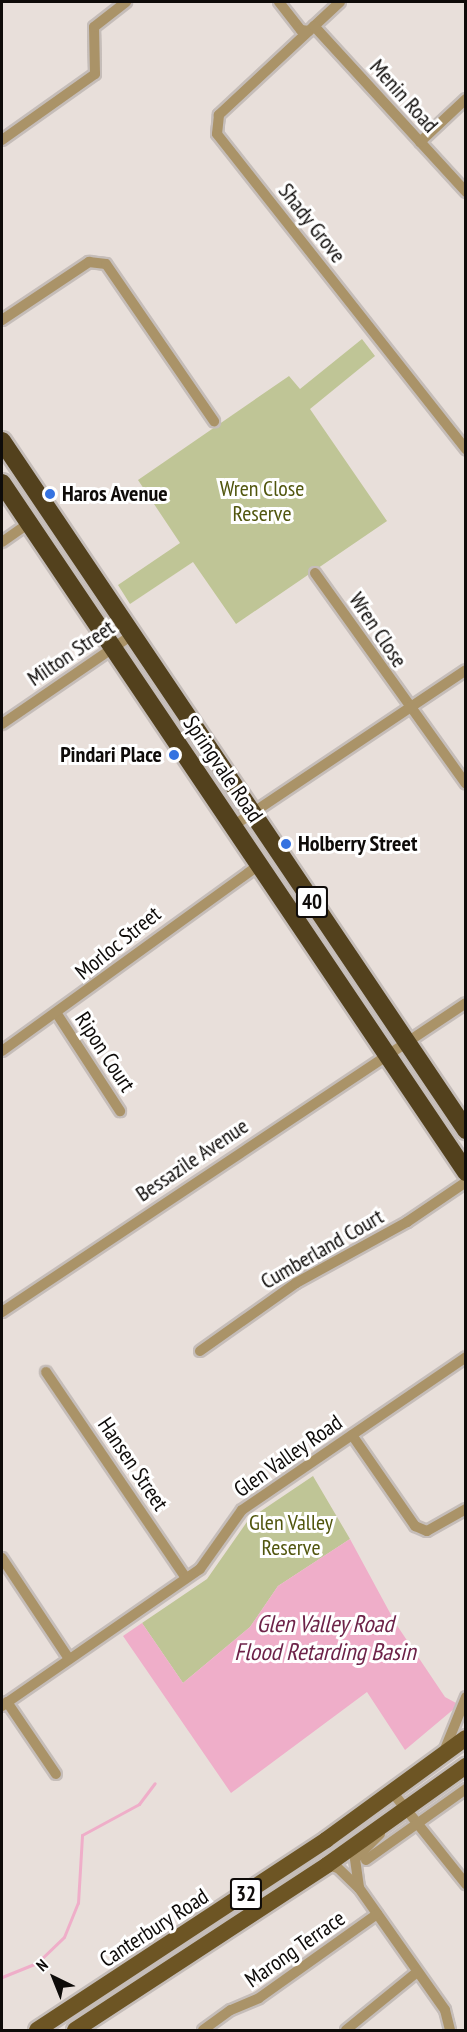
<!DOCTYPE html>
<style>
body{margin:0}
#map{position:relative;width:467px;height:2032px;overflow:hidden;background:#e8dfda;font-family:"PT Sans Narrow",sans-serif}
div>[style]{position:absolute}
.green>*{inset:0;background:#bfc596}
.water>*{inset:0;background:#efaec9}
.stream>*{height:3px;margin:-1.5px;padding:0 1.5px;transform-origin:1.5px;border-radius:1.5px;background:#efaec9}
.roads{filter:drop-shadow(2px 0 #c5bdb9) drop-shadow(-2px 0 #c5bdb9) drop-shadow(0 2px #c5bdb9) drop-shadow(0 -2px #c5bdb9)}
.street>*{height:10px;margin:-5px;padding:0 5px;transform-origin:5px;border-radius:5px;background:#aa9368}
.primary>*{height:16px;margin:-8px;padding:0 8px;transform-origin:8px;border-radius:8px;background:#6d5524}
.highway>*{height:18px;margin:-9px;padding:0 9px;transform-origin:9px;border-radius:9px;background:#53411d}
.dots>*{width:16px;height:16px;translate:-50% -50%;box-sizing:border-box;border:3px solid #fff;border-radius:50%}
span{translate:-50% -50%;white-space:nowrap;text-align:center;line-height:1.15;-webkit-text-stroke:6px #fff;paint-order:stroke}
.shield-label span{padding:2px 4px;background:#fff;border:2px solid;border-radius:4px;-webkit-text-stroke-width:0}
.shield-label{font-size:21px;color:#0e0b09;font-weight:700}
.street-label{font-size:22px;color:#0e0b09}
.park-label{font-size:22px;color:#51560e}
.poi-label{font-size:22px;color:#0e0b09;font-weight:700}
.left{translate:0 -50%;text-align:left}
.right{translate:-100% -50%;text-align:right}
.water-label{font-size:24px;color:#6d2349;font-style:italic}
.frame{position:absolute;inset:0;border:3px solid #0e0b09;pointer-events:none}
.north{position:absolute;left:24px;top:1948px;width:60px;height:60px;-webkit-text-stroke:4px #fff;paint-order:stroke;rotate:317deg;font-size:16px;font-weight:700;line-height:24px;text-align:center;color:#0e0b09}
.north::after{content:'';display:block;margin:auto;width:21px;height:27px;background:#0e0b09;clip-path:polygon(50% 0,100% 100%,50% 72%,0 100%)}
</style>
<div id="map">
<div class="green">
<div style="clip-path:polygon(362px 339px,375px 356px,310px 409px,387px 521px,236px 624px,193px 562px,130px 604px,118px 585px,180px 543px,138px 480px,289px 376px,300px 389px)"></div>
<div style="clip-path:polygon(313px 1476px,350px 1539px,278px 1586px,250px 1627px,183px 1683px,142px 1623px,207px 1579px,249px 1519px)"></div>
</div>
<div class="water">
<div style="clip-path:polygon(350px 1539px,396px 1624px,445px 1697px,456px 1703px,455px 1708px,405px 1750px,367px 1692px,231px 1793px,123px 1636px,142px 1623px,183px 1683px,250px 1627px,278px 1586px)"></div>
</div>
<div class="stream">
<div style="left:2px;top:1977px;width:38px;rotate:-22deg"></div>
<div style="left:37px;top:1963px;width:37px;rotate:-44deg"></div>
<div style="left:64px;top:1937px;width:37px;rotate:-68deg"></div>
<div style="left:78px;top:1903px;width:68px;rotate:-86.6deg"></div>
<div style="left:82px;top:1835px;width:65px;rotate:-28.5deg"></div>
<div style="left:139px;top:1804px;width:26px;rotate:-53deg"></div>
</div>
<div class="roads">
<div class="street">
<div style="left:279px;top:2px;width:36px;rotate:52deg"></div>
<div style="left:301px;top:30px;width:8px;rotate:7deg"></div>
<div style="left:340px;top:2px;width:166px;rotate:137deg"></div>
<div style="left:219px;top:115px;width:19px;rotate:96deg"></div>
<div style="left:217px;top:134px;width:402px;rotate:51.7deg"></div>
<div style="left:314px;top:26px;width:225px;rotate:47.5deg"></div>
<div style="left:2px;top:140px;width:114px;rotate:-35.4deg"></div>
<div style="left:95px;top:74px;width:47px;rotate:-91.2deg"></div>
<div style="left:94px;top:27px;width:41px;rotate:-38deg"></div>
<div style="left:420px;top:142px;width:63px;rotate:-43.1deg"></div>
<div style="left:2px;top:320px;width:105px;rotate:-33.7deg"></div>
<div style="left:89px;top:262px;width:17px;rotate:7deg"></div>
<div style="left:106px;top:264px;width:191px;rotate:55.5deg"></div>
<div style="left:2px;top:542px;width:33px;rotate:-35deg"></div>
<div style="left:315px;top:573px;width:259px;rotate:54.4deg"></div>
<div style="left:2px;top:724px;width:158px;rotate:-34.4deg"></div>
<div style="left:233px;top:826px;width:280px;rotate:-33.8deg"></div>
<div style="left:57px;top:1014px;width:116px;rotate:57deg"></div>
<div style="left:2px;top:1051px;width:317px;rotate:-35.9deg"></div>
<div style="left:2px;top:1312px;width:557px;rotate:-33.66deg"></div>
<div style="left:200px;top:1351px;width:118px;rotate:-35.3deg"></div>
<div style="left:296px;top:1283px;width:127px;rotate:-28.8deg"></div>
<div style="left:407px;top:1222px;width:71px;rotate:-34.1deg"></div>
<div style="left:46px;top:1372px;width:249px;rotate:55.8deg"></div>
<div style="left:352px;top:1435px;width:111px;rotate:55.3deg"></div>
<div style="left:415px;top:1526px;width:13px;rotate:23deg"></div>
<div style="left:427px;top:1531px;width:45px;rotate:-29.4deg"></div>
<div style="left:2px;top:1558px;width:121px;rotate:56.4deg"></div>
<div style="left:7px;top:1702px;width:87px;rotate:55.8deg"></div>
<div style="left:2px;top:1706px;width:241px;rotate:-34.7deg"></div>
<div style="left:200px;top:1569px;width:72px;rotate:-54.6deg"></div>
<div style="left:242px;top:1510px;width:271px;rotate:-34.3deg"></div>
<div style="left:445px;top:1749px;width:56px;rotate:-68deg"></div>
<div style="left:393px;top:1793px;width:117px;rotate:51.3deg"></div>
<div style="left:380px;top:1834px;width:35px;rotate:135deg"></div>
<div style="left:355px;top:1859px;width:29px;rotate:82deg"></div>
<div style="left:359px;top:1888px;width:149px;rotate:54.8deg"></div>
<div style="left:445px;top:2010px;width:21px;rotate:76deg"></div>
<div style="left:366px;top:1860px;width:123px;rotate:-35.4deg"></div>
<div style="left:327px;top:1865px;width:11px;rotate:15deg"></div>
<div style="left:338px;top:1868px;width:29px;rotate:44deg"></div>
<div style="left:203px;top:2030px;width:34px;rotate:-36deg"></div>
<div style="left:231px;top:2010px;width:30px;rotate:-23deg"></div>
<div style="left:259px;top:1998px;width:145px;rotate:-35.4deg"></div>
<div style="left:346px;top:2030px;width:92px;rotate:-39.2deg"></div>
</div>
<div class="primary">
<div style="left:37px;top:2030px;width:346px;rotate:-33.3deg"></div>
<div style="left:326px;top:1840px;width:173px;rotate:-36.1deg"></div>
<div style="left:75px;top:2030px;width:301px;rotate:-33.2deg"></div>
<div style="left:327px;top:1865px;width:171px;rotate:-35.5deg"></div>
</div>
<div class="highway">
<div style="left:2px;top:441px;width:831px;rotate:56.04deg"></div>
<div style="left:2px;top:483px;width:831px;rotate:56.04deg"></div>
</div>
</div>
<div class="dots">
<div style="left:50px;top:494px;background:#3572e0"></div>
<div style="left:174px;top:755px;background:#3572e0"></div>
<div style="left:286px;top:844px;background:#3572e0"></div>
</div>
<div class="shield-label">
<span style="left:312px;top:902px">40</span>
<span style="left:246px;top:1894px">32</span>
</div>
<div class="street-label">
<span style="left:404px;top:96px;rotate:48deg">Menin Road</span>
<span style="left:312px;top:223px;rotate:52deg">Shady Grove</span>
<span style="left:378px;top:630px;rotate:56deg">Wren Close</span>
<span style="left:71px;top:653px;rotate:-34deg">Milton Street</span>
<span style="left:223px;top:769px;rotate:56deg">Springvale Road</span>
<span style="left:118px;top:943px;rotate:-39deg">Morloc Street</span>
<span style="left:105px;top:1052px;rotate:57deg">Ripon Court</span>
<span style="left:192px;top:1160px;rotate:-34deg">Bessazile Avenue</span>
<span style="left:322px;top:1249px;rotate:-30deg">Cumberland Court</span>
<span style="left:288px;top:1456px;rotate:-35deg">Glen Valley Road</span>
<span style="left:133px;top:1464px;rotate:56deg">Hansen Street</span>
<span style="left:154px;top:1928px;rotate:-33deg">Canterbury Road</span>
<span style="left:295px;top:1949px;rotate:-35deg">Marong Terrace</span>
</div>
<div class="park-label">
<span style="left:262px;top:501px">Wren Close<br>Reserve</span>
<span style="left:291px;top:1535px">Glen Valley<br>Reserve</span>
</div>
<div class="poi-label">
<span class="left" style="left:62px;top:494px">Haros Avenue</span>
<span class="right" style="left:162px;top:755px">Pindari Place</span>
<span class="left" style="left:298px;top:844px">Holberry Street</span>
</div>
<div class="water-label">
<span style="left:325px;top:1638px">Glen Valley Road<br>Flood Retarding Basin</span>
</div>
<div class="frame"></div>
<div class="north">N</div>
</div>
